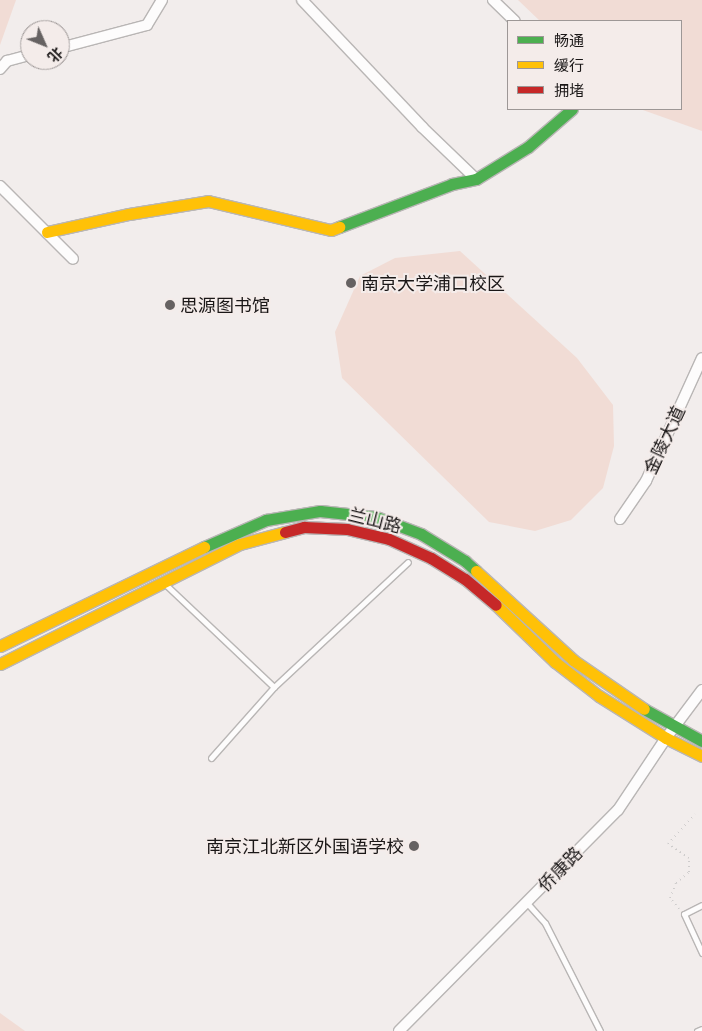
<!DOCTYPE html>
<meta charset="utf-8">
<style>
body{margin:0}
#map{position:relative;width:702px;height:1031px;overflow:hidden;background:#f2edec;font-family:"Exo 2","Noto Sans SC",sans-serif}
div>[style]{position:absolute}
.green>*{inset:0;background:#f1dcd5}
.path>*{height:2px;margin-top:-1px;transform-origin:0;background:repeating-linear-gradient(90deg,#cecccc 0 1px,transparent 0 5px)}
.roads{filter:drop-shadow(1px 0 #b9b6b5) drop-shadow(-1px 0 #b9b6b5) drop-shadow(0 1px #b9b6b5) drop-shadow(0 -1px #b9b6b5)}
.lane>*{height:5px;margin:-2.5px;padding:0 2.5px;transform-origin:2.5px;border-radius:2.5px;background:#fdfcfc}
.street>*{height:10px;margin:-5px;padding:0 5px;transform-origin:5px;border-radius:5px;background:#fdfcfc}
.fast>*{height:11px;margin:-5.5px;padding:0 5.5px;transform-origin:5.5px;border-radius:5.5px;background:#4caf50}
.slow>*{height:11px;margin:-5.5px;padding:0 5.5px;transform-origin:5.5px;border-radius:5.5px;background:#ffc107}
.jam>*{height:11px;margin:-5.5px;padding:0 5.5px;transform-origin:5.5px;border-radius:5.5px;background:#c62828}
.dots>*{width:14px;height:14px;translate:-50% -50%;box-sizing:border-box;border:2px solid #f4ecea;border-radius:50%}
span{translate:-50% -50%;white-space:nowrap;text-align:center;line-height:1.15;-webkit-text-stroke:4px #f4ecea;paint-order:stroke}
.poi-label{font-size:18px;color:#1a1717}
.left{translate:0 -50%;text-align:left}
.right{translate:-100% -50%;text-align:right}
.street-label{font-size:18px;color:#1a1717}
.legend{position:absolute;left:507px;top:20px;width:175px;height:90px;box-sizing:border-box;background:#f4ecea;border:1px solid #9d9796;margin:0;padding:6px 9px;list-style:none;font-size:15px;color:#1a1717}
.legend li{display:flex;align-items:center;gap:10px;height:25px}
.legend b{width:25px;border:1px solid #9d9796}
.north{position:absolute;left:20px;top:20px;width:50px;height:50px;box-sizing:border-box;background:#f4ecea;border:1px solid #9d9796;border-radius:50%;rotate:134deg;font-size:14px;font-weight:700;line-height:20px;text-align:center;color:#1a1717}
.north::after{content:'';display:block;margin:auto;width:18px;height:22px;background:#666262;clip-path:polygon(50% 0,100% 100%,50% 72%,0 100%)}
</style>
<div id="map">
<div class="green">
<div style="clip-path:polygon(0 0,16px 0,0 45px)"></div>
<div style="clip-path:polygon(518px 0,702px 0,702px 131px,640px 109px,681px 109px,681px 21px,540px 21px)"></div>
<div style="clip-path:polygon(460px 251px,577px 358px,613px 405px,614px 446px,603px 488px,571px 520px,535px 531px,489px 522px,342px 378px,335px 332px,360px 276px,395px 258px)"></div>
<div style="clip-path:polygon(0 1013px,25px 1031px,0 1031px)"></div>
</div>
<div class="path">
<div style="left:679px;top:909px;width:14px;rotate:-129deg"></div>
<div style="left:670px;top:898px;width:16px;rotate:-68deg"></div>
<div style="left:676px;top:883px;width:17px;rotate:-40deg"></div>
<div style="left:689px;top:872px;width:14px;rotate:-90deg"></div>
<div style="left:689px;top:858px;width:25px;rotate:-146deg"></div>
<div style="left:668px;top:844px;width:40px;rotate:-48deg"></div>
</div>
<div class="roads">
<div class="lane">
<div style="left:165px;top:584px;width:150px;rotate:43.4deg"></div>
<div style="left:211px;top:758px;width:95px;rotate:-48.4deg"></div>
<div style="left:274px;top:687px;width:183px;rotate:-43deg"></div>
<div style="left:527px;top:903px;width:27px;rotate:48deg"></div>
<div style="left:545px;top:923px;width:121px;rotate:63deg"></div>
<div style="left:702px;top:905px;width:20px;rotate:153deg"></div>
<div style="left:684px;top:914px;width:43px;rotate:65.2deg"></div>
<div style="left:697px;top:1031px;width:5px;rotate:-22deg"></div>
</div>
<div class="street">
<div style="left:302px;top:0;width:175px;rotate:46.6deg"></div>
<div style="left:422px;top:127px;width:75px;rotate:43.9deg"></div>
<div style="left:493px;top:0;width:30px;rotate:44deg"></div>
<div style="left:60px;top:48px;width:90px;rotate:-14.8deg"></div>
<div style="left:147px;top:25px;width:29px;rotate:-59deg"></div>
<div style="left:0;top:69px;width:11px;rotate:-49deg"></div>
<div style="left:7px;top:61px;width:24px;rotate:-15deg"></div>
<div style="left:0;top:186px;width:103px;rotate:45deg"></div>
<div style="left:620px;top:519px;width:46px;rotate:-55.6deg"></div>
<div style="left:646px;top:481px;width:135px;rotate:-65.5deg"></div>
<div style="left:399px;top:1031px;width:311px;rotate:-45.3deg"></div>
<div style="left:618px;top:810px;width:87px;rotate:-56.3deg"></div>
<div style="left:666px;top:738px;width:60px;rotate:-53.1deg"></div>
</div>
<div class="fast">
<div style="left:339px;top:227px;width:121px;rotate:-20.8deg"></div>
<div style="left:452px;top:184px;width:25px;rotate:-12deg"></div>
<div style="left:476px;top:179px;width:61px;rotate:-31.6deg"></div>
<div style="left:528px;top:147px;width:58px;rotate:-40.8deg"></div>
<div style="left:204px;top:547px;width:68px;rotate:-23.5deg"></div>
<div style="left:266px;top:520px;width:55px;rotate:-9.5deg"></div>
<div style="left:320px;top:511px;width:56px;rotate:6.1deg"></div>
<div style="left:376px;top:517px;width:48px;rotate:20.7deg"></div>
<div style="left:421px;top:534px;width:52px;rotate:31.5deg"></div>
<div style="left:465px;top:561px;width:15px;rotate:42deg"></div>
<div style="left:644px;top:709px;width:66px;rotate:28.9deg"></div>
</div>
<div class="slow">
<div style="left:47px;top:232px;width:84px;rotate:-12.4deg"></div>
<div style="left:129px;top:214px;width:80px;rotate:-9.3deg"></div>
<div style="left:208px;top:201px;width:126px;rotate:13.3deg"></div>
<div style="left:331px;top:230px;width:9px;rotate:-21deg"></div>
<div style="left:476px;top:571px;width:132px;rotate:42.5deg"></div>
<div style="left:573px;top:660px;width:86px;rotate:34.6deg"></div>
<div style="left:496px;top:605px;width:82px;rotate:44deg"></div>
<div style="left:555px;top:662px;width:56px;rotate:37.7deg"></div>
<div style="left:599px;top:696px;width:79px;rotate:32.1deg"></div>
<div style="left:666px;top:738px;width:40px;rotate:26.6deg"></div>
<div style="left:0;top:646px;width:227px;rotate:-25.9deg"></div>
<div style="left:0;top:664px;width:268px;rotate:-26.6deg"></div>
<div style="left:240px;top:544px;width:47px;rotate:-14.9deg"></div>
</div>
<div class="jam">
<div style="left:285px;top:532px;width:20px;rotate:-15deg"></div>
<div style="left:304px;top:527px;width:43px;rotate:2.7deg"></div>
<div style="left:347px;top:529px;width:43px;rotate:13.4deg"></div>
<div style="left:389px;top:539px;width:46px;rotate:24.3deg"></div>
<div style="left:431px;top:558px;width:40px;rotate:32deg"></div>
<div style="left:465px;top:579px;width:40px;rotate:40deg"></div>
</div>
</div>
<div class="dots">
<div style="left:351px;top:283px;background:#666262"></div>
<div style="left:170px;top:305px;background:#666262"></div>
<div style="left:414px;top:846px;background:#666262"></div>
</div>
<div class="poi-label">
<span class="left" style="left:361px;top:283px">南京大学浦口校区</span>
<span class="left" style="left:180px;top:305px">思源图书馆</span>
<span class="right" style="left:404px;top:846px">南京江北新区外国语学校</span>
</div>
<div class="street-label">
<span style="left:664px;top:440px;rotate:-65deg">金陵大道</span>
<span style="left:375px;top:520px;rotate:14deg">兰山路</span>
<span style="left:560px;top:869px;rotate:-46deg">侨康路</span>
</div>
<ul class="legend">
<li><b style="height:6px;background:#4caf50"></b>畅通</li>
<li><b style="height:6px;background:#ffc107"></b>缓行</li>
<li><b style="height:6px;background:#c62828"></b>拥堵</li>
</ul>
<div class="north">北</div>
</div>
